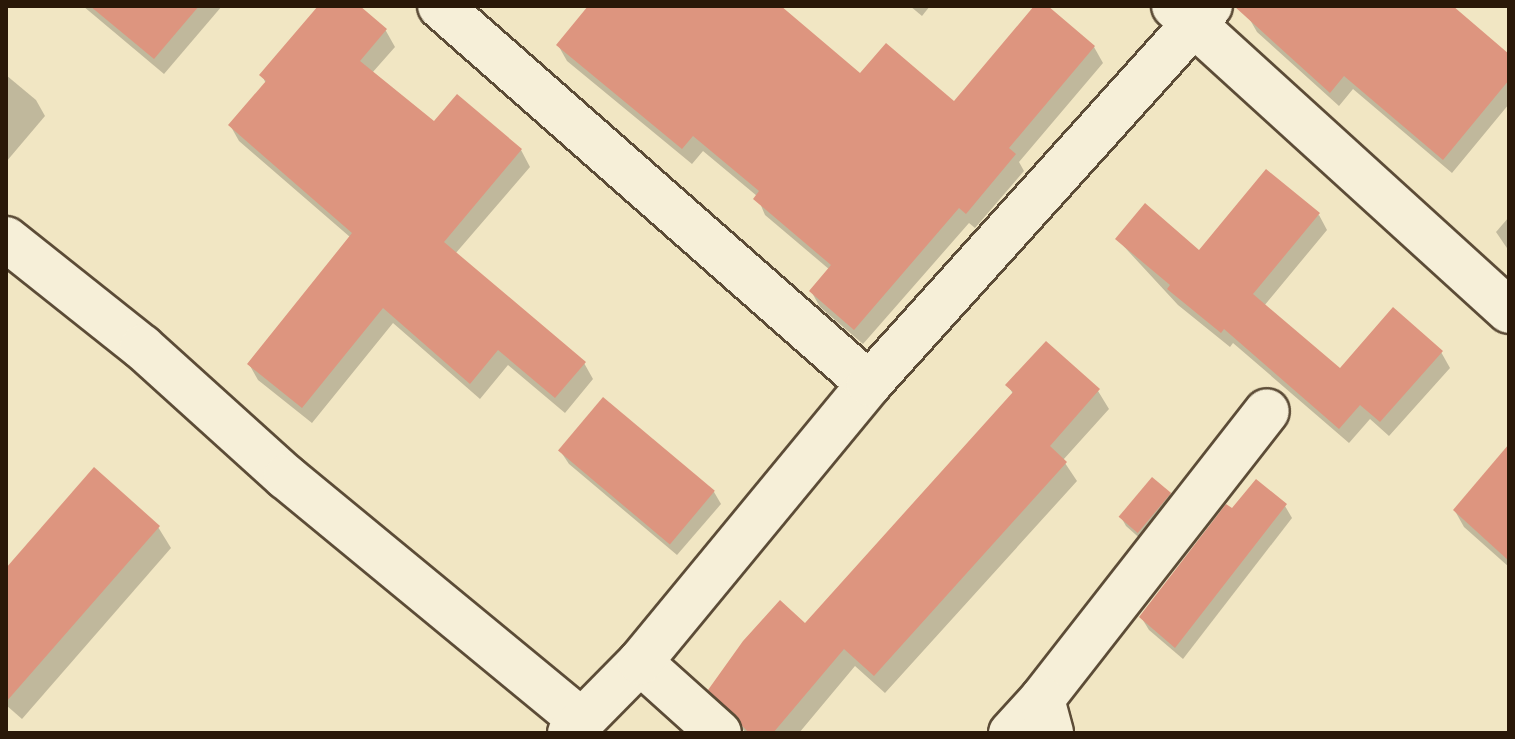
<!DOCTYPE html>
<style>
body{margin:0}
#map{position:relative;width:1515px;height:739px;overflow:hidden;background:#f1e6c3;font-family:"IM FELL DW Pica",serif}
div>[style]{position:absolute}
.shadow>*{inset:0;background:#0003}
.building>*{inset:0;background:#dd957f;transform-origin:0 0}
.roads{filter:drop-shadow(2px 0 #5c4c37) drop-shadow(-2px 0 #5c4c37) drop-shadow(0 2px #5c4c37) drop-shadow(0 -2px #5c4c37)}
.street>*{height:44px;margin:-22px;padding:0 22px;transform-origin:22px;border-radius:22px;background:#f6efd8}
span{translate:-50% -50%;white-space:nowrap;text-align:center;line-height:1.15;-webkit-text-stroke:8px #f6efd8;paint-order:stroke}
.frame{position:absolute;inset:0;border:8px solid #2a1808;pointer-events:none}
</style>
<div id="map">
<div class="shadow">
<div style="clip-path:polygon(83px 6px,222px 6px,164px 74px)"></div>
<div style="clip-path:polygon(321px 6px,357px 6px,386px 31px,395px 47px,372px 73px,434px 124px,457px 97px,521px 150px,530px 167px,455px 254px,584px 363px,593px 379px,565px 413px,508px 365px,480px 399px,393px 323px,312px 423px,258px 380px,249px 364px,350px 237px,239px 141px,230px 125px,266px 84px,262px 75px)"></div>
<div style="clip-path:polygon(590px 6px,778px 6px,860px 76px,955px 104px,1037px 6px,1045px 6px,1094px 47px,1103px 63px,1019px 162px,1024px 171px,975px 228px,969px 223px,863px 344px,820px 307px,811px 291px,830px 270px,765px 215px,757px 196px,703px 151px,692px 164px,567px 61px,558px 45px)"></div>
<div style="clip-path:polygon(910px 6px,930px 6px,922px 16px)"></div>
<div style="clip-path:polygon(1259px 6px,1450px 6px,1509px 56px,1509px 104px,1452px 173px,1353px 89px,1339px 106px,1257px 32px,1249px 18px)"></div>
<div style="clip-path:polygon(6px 75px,36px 100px,45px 116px,6px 162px)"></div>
<div style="clip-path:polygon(1319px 215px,1327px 230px,1264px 306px,1341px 371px,1441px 352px,1450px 368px,1389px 436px,1370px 419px,1349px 443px,1233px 343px,1230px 347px,1178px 305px,1117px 239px,1200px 252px)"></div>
<div style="clip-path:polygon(1509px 217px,1509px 251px,1496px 232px)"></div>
<div style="clip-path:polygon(1008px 385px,1098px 391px,1109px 409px,1063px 460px,1077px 481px,885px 693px,855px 666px,799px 733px,746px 733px,711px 690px,805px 625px,1013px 394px)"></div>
<div style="clip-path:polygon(603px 400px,714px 492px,721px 504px,677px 555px,569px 464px,561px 452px)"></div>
<div style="clip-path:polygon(1509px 447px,1509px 567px,1464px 527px,1455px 511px)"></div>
<div style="clip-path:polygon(1170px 494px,1174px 503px,1144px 542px,1126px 526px,1121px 517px)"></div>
<div style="clip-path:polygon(1285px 506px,1292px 518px,1183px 659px,1149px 630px,1141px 617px,1232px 511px)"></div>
<div style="clip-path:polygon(158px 527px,171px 548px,22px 719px,6px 705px,6px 571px)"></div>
</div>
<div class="building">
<div style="clip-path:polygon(90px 6px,199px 6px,154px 59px)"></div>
<div style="clip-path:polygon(318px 6px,360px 6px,387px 29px,360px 61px,434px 121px,457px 94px,522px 149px,444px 242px,586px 362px,555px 398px,498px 350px,470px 384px,383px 308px,302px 408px,247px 364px,352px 233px,228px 125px,266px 81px,259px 75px)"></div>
<div style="clip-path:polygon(588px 6px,781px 6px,860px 73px,886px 43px,954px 101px,1034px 6px,1048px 6px,1095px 46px,1009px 148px,1016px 154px,966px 214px,959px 208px,854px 330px,809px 291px,831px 265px,753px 199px,759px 191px,693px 136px,682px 149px,556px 45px)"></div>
<div style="clip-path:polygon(1234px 6px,1453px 6px,1509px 54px,1509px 80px,1443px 160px,1344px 76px,1330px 93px)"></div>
<div style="clip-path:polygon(1266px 169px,1320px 213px,1253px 294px,1340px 368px,1393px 307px,1443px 351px,1380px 422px,1360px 405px,1339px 429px,1224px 329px,1221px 333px,1167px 289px,1170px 285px,1115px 239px,1145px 203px,1199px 250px)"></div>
<div style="clip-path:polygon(1046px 341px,1100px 389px,1050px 446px,1067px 462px,874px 676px,844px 649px,773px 733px,749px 733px,708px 690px,743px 641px,780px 600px,805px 623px,1013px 392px,1005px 385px)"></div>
<div style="left:603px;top:397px;width:146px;height:70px;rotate:40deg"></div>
<div style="clip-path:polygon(1509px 444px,1509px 561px,1453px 510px)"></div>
<div style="clip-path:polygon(94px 467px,160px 526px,6px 702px,6px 568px)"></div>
<div style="left:1152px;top:477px;width:25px;height:52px;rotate:40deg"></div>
<div style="clip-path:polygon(1256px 479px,1287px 504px,1175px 648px,1139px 617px,1226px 504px,1232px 508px)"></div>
</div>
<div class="roads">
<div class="street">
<div style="left:440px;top:6px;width:572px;rotate:41.38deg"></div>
<div style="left:1174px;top:6px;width:453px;rotate:42.3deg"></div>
<div style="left:6px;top:239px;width:174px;rotate:38.5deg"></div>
<div style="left:142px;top:347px;width:194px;rotate:42.1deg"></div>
<div style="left:286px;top:477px;width:382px;rotate:39.5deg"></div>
<div style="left:640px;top:662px;width:106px;rotate:41.9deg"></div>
<div style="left:1042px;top:699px;width:365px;rotate:-52deg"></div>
<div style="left:570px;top:733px;width:100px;rotate:-45.4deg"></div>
<div style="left:640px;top:662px;width:360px;rotate:-50.5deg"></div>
<div style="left:869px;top:384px;width:509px;rotate:-47.95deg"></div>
<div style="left:1011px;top:733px;width:46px;rotate:-47.6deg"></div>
<div style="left:1042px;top:699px;width:35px;rotate:75deg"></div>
</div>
</div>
<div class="frame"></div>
</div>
